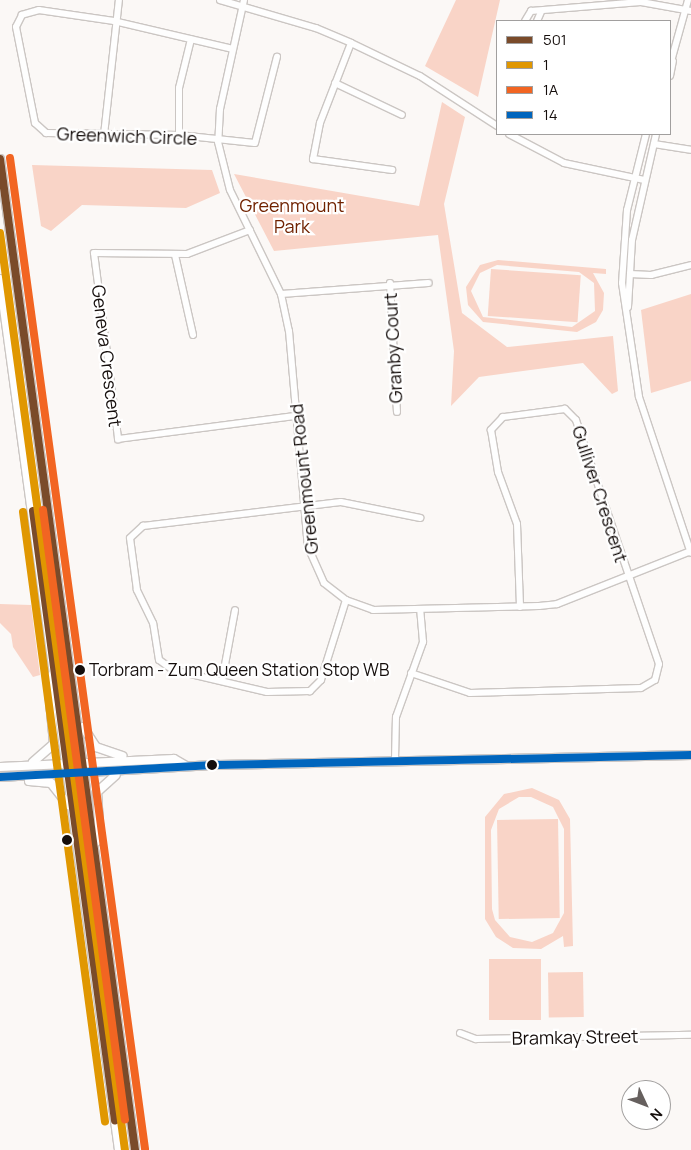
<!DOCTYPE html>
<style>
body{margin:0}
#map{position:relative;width:691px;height:1150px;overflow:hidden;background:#fbf8f6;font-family:Manrope,sans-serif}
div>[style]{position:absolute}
.green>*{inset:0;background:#f9d4c7;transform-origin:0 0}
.roads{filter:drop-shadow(1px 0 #cbc6c3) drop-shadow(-1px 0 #cbc6c3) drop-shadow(0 1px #cbc6c3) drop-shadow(0 -1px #cbc6c3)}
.minor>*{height:6px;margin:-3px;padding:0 3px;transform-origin:3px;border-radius:3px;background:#fefefe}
.major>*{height:8px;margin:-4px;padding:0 4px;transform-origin:4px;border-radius:4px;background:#fefefe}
.bus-1>*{height:8px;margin:-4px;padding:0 4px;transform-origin:4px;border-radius:4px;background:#7a4b2a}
.bus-2>*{height:8px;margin:-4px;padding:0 4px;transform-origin:4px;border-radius:4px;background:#e09701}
.bus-3>*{height:8px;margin:-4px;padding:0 4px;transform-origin:4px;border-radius:4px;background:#f26522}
.bus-4>*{height:8px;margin:-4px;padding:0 4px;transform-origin:4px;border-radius:4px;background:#0065bd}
.dots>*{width:14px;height:14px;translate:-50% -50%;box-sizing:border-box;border:2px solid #fff;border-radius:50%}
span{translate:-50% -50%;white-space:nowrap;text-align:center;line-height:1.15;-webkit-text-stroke:4.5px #fff;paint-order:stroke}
.bus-label{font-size:17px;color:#150e0c}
.left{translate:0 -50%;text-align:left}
.street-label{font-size:18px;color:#150e0c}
.park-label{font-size:18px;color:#702200}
.legend{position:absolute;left:496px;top:20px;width:175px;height:115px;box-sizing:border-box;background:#fff;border:1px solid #a19f9e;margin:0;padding:6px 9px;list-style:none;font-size:15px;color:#150e0c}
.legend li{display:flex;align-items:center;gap:10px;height:25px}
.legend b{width:25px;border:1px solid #a19f9e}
.north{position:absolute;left:621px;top:1080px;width:50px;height:50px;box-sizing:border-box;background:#fff;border:1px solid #a19f9e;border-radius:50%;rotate:133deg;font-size:14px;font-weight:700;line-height:20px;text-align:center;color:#150e0c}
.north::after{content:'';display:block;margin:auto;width:18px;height:22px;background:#66605e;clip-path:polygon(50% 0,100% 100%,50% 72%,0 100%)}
</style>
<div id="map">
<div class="green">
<div style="clip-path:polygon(456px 0,500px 0,478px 97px,425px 66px)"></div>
<div style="clip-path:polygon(442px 102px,465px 117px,444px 204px,462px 313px,507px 347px,613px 336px,618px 391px,612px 394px,583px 363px,479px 377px,451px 406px,454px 351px,438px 235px,274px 251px,234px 174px,419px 206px)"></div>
<div style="clip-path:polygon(32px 165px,212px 170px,220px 193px,186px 208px,82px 205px,51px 231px,41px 226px)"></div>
<div style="clip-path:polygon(evenodd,498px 260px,606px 269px,606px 274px,593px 273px,604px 293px,603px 310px,596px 322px,577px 332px,483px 322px,468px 305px,466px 287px,480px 265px,498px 260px,497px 265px,579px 272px,594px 283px,595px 311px,572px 327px,483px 317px,471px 291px,480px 273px,497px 265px)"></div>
<div style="left:491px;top:269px;width:90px;height:47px;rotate:4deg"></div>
<div style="clip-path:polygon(691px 294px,691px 381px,651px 393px,641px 310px)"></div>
<div style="clip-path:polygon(0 604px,31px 605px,40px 675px,33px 677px,13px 647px,11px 634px,0 623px)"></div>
<div style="clip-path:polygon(evenodd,532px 788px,559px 800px,570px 819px,573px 946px,564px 947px,563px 936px,541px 949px,513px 948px,496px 937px,485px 919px,485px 817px,504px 794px,532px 788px,519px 797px,531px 797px,553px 807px,564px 829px,564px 913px,553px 933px,532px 942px,510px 937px,495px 920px,492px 909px,491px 830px,499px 809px,519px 797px)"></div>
<div style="left:558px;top:819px;width:99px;height:61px;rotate:89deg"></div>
<div style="left:489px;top:959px;width:52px;height:61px"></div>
<div style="left:583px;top:972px;width:45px;height:35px;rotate:89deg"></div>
</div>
<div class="roads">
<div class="minor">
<div style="left:220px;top:0;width:100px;rotate:16.3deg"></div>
<div style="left:316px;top:28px;width:38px;rotate:23deg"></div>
<div style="left:351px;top:43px;width:76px;rotate:25.6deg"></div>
<div style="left:420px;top:76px;width:92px;rotate:33deg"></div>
<div style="left:244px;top:0;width:112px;rotate:102.4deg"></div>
<div style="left:220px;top:109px;width:33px;rotate:93deg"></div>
<div style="left:218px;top:142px;width:49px;rotate:76deg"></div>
<div style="left:230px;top:190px;width:116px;rotate:63.9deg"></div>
<div style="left:281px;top:294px;width:38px;rotate:78deg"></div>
<div style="left:289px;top:331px;width:217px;rotate:85deg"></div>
<div style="left:308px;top:547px;width:39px;rotate:66deg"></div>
<div style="left:324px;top:583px;width:28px;rotate:38deg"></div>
<div style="left:346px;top:600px;width:29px;rotate:20deg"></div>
<div style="left:373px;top:610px;width:166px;rotate:-1.4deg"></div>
<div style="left:539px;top:606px;width:18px;rotate:-6deg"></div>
<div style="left:557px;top:604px;width:144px;rotate:-21.6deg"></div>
<div style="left:525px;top:21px;width:12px;rotate:-59deg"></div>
<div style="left:531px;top:11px;width:110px;rotate:-4.7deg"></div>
<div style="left:641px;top:2px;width:51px;rotate:10.2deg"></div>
<div style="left:537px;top:21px;width:10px;rotate:-66deg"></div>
<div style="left:351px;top:43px;width:86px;rotate:111.2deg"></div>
<div style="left:320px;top:123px;width:37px;rotate:101deg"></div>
<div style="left:313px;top:159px;width:80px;rotate:7.9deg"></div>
<div style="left:233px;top:49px;width:122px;rotate:-166.8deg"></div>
<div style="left:114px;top:21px;width:76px;rotate:-171.7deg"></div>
<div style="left:39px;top:10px;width:18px;rotate:164deg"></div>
<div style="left:22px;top:15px;width:13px;rotate:117deg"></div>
<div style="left:16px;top:27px;width:98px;rotate:78.8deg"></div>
<div style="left:35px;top:123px;width:15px;rotate:42deg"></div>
<div style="left:46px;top:133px;width:133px;rotate:0.9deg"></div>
<div style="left:179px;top:135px;width:76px;rotate:6deg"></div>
<div style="left:255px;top:143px;width:89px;rotate:-75.7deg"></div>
<div style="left:670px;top:65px;width:67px;rotate:-74.5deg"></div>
<div style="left:670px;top:76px;width:15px;rotate:-79deg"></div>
<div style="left:335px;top:83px;width:74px;rotate:25.5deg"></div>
<div style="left:509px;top:134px;width:62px;rotate:27.8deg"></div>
<div style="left:564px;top:163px;width:82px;rotate:12deg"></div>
<div style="left:646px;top:134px;width:78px;rotate:104deg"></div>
<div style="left:627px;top:210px;width:73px;rotate:93.9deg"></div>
<div style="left:622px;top:283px;width:115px;rotate:81.5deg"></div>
<div style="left:639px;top:397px;width:164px;rotate:71.6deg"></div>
<div style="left:104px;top:135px;width:136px;rotate:-83.7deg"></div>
<div style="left:179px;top:135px;width:47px;rotate:-90deg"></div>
<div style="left:179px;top:88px;width:50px;rotate:-76.2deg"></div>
<div style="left:654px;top:144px;width:37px;rotate:9deg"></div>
<div style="left:250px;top:230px;width:67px;rotate:159.1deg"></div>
<div style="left:187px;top:254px;width:93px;rotate:-179.4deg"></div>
<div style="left:94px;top:253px;width:188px;rotate:82.6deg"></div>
<div style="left:118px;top:439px;width:179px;rotate:-7.4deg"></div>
<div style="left:175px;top:255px;width:82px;rotate:77.3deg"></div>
<div style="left:630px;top:274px;width:21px;rotate:3deg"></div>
<div style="left:651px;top:275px;width:41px;rotate:-14deg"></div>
<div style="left:390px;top:283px;width:129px;rotate:86.9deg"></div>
<div style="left:281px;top:294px;width:148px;rotate:-4.3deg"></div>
<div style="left:628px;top:307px;width:67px;rotate:-86.6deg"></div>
<div style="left:632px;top:240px;width:109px;rotate:-77.2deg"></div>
<div style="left:346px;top:600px;width:84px;rotate:107.4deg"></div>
<div style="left:321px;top:680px;width:16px;rotate:135deg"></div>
<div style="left:310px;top:691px;width:43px;rotate:178.7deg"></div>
<div style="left:267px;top:692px;width:97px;rotate:-166.8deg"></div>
<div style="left:173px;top:670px;width:17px;rotate:-144deg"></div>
<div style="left:159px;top:660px;width:37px;rotate:-99deg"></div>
<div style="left:153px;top:623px;width:37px;rotate:-116deg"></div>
<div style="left:137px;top:590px;width:52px;rotate:-97.7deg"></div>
<div style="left:130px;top:538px;width:18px;rotate:-43deg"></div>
<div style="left:143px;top:526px;width:199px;rotate:-6.9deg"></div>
<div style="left:341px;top:502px;width:81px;rotate:11.4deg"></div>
<div style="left:411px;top:673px;width:62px;rotate:18.7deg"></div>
<div style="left:470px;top:693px;width:171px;rotate:-1.7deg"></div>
<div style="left:641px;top:688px;width:16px;rotate:-30deg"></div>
<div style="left:655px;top:680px;width:16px;rotate:-76deg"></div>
<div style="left:659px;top:664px;width:258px;rotate:-108.8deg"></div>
<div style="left:576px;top:420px;width:16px;rotate:-135deg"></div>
<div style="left:565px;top:409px;width:63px;rotate:172.6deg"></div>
<div style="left:503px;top:417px;width:18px;rotate:133deg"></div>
<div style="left:491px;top:430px;width:43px;rotate:80.5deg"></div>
<div style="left:498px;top:472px;width:55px;rotate:69.9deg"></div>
<div style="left:517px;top:524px;width:83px;rotate:87.9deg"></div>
<div style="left:222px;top:681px;width:72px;rotate:-79.6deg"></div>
<div style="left:395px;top:760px;width:43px;rotate:-88.7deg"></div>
<div style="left:396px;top:717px;width:80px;rotate:-70.2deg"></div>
<div style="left:423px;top:642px;width:33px;rotate:-95deg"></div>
<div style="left:460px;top:1033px;width:17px;rotate:21deg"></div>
<div style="left:476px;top:1039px;width:215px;rotate:-1.1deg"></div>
</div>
<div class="major">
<div style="left:0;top:159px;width:1000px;rotate:82.24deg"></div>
<div style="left:0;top:279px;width:879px;rotate:82.22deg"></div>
<div style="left:83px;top:727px;width:24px;rotate:57deg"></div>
<div style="left:96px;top:747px;width:28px;rotate:19deg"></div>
<div style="left:33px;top:762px;width:28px;rotate:-41deg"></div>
<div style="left:54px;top:744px;width:63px;rotate:-95.4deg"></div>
<div style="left:48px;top:681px;width:9px;rotate:-54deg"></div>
<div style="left:0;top:767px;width:174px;rotate:-2.6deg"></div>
<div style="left:174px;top:759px;width:14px;rotate:30deg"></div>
<div style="left:0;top:777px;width:218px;rotate:-3.2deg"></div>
<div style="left:218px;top:765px;width:473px;rotate:-1.2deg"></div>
<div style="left:29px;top:781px;width:22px;rotate:5deg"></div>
<div style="left:51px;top:783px;width:28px;rotate:52deg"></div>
<div style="left:95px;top:843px;width:7px;rotate:-45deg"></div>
<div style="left:100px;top:838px;width:46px;rotate:-93.7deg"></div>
<div style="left:97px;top:792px;width:25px;rotate:-42deg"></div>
</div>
</div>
<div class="bus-1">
<div style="left:0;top:159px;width:1000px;rotate:82.24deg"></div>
<div style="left:33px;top:511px;width:615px;rotate:82.34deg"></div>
</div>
<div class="bus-2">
<div style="left:0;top:233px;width:925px;rotate:82.24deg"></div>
<div style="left:23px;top:512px;width:615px;rotate:82.34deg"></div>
</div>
<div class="bus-3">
<div style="left:10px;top:158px;width:1000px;rotate:82.24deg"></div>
<div style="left:43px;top:510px;width:615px;rotate:82.34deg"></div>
</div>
<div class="bus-4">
<div style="left:0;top:777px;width:218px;rotate:-3.2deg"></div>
<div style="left:218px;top:765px;width:473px;rotate:-1.2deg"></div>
</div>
<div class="dots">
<div style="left:80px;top:670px;background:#150e0c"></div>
<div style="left:212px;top:765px;background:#150e0c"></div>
<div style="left:67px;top:840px;background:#150e0c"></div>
</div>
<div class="bus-label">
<span class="left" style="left:89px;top:670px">Torbram - Zum Queen Station Stop WB</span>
</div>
<div class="street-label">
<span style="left:127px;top:136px;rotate:2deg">Greenwich Circle</span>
<span style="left:393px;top:348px;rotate:-93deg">Granby Court</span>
<span style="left:107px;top:356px;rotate:83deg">Geneva Crescent</span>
<span style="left:304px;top:479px;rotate:-96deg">Greenmount Road</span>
<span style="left:600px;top:494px;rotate:72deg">Gulliver Crescent</span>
<span style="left:575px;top:1037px;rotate:-1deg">Bramkay Street</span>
</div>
<div class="park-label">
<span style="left:292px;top:216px">Greenmount<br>Park</span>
</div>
<ul class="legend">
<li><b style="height:6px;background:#7a4b2a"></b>501</li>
<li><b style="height:6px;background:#e09701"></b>1</li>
<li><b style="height:6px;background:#f26522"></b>1A</li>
<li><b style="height:6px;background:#0065bd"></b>14</li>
</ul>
<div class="north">N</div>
</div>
